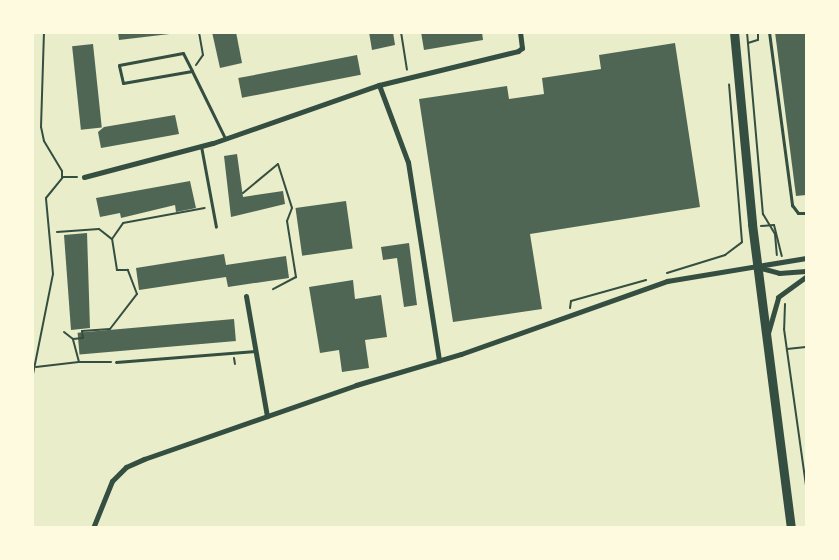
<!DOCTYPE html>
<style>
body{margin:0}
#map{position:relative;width:839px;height:560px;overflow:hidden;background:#e9edc9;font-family:"Fira Sans",sans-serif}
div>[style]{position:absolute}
.building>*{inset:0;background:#4f6655;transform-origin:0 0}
.path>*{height:2px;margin:-1px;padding:0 1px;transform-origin:1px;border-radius:1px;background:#344e41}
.service>*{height:3px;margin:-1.5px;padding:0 1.5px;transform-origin:1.5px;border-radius:1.5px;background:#344e41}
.minor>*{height:5px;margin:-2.5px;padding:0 2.5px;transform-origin:2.5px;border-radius:2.5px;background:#344e41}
.primary>*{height:9px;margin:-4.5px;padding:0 4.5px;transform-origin:4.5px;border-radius:4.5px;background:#344e41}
span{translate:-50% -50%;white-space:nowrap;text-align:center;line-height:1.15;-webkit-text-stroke:4px #fefae0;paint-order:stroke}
.frame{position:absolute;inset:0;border:34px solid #fefae0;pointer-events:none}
</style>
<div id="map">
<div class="building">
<div style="clip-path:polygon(118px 32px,178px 32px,178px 33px,119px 40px)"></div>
<div style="clip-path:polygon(212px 32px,236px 32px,242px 63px,220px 68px)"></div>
<div style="clip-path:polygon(369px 32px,393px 32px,395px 45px,372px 50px)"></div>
<div style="clip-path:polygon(421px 32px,482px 32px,483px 40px,424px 50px)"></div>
<div style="clip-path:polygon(775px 32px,806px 32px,806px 195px,796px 196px)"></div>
<div style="clip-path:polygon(675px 43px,700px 207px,530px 234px,542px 309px,453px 322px,419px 99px,507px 86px,509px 99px,544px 94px,542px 78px,601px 69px,599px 55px)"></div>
<div style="left:93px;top:44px;width:84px;height:21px;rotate:84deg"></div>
<div style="left:357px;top:55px;width:20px;height:121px;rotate:79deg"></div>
<div style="clip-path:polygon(175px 115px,179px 134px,101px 148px,98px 132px,104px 127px)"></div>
<div style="clip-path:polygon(237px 154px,243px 197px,283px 191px,285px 204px,231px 217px,224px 156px)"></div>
<div style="clip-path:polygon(190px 181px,196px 208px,176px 212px,175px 205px,121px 218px,120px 213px,100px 217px,96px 198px)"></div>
<div style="left:346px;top:201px;width:48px;height:51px;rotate:82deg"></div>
<div style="clip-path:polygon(87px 233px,90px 328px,71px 330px,64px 235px)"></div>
<div style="clip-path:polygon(409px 243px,417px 305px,404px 307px,397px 258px,383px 260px,381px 247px)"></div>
<div style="clip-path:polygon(224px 254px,226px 265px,286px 256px,289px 278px,228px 287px,226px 277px,139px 290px,136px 268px)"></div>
<div style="clip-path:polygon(353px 280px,355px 299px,381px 295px,387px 337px,365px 340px,369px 368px,342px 372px,339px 350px,320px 353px,309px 287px)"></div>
<div style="left:234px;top:319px;width:22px;height:157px;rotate:85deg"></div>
</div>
<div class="path">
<div style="left:401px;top:32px;width:38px;rotate:81deg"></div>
<div style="left:747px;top:32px;width:183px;rotate:85deg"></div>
<div style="left:763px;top:214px;width:23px;rotate:59deg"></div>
<div style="left:775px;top:234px;width:21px;rotate:85deg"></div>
<div style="left:748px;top:43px;width:10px;rotate:-17deg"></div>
<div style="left:758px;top:40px;width:8px;rotate:-90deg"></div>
<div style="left:196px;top:65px;width:12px;rotate:-55deg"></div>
<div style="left:203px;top:55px;width:23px;rotate:-100deg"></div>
<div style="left:62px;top:177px;width:15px"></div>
<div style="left:243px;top:193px;width:45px;rotate:-39.6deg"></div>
<div style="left:278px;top:164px;width:46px;rotate:72.3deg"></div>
<div style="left:292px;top:208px;width:14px;rotate:111deg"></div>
<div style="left:287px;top:221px;width:57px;rotate:80.9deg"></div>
<div style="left:296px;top:277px;width:26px;rotate:152deg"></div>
<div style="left:761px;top:226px;width:13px;rotate:-4deg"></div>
<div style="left:774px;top:225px;width:32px;rotate:76deg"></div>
<div style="left:57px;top:232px;width:42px;rotate:-4.1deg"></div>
<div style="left:99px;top:229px;width:16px;rotate:38deg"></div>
<div style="left:667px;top:273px;width:61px;rotate:-17.2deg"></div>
<div style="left:725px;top:255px;width:21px;rotate:-37deg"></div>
<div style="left:742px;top:242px;width:158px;rotate:-94.7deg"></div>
<div style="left:785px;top:304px;width:25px;rotate:92deg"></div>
<div style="left:784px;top:329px;width:158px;rotate:82deg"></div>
<div style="left:570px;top:308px;width:7px;rotate:-82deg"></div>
<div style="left:571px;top:301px;width:78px;rotate:-15.6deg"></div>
<div style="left:64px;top:332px;width:11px;rotate:38deg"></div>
<div style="left:787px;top:349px;width:19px;rotate:-6deg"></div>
<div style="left:234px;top:358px;width:6px;rotate:81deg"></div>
<div style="left:111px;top:362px;width:32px;rotate:180deg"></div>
<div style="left:79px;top:362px;width:24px;rotate:-105deg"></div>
<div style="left:73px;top:339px;width:10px;rotate:-6deg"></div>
<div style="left:83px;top:338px;width:7px;rotate:-98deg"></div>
<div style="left:82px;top:331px;width:28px;rotate:-4deg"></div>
<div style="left:110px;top:329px;width:44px;rotate:-52.4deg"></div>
<div style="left:137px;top:294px;width:26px;rotate:-111deg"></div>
<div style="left:128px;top:270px;width:11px;rotate:180deg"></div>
<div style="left:117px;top:270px;width:31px;rotate:-99deg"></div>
<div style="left:112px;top:239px;width:19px;rotate:-55deg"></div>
<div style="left:123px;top:223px;width:83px;rotate:-10.4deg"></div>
<div style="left:36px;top:367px;width:43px;rotate:-6.6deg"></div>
<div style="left:32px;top:379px;width:107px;rotate:-78.7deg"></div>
<div style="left:53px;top:274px;width:76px;rotate:-95.3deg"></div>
<div style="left:46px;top:198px;width:26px;rotate:-51deg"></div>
<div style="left:62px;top:178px;width:7px;rotate:-90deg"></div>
<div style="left:62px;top:171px;width:35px;rotate:-121deg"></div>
<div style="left:44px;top:141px;width:14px;rotate:-102deg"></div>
<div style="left:41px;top:127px;width:95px;rotate:-88.2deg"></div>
</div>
<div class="service">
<div style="left:769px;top:32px;width:175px;rotate:82.4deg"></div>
<div style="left:792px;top:205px;width:10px;rotate:53deg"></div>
<div style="left:798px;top:213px;width:8px"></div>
<div style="left:192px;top:71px;width:70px;rotate:170.1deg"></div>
<div style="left:123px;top:83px;width:18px;rotate:-103deg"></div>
<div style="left:119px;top:65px;width:65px;rotate:-10.6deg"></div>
<div style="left:183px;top:53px;width:20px;rotate:63deg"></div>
<div style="left:192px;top:71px;width:75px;rotate:63.8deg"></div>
<div style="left:201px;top:146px;width:82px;rotate:79.5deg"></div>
<div style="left:116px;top:362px;width:140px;rotate:-4.5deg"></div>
</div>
<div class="minor">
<div style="left:379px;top:85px;width:82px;rotate:69.4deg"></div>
<div style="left:408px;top:162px;width:201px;rotate:81.1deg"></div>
<div style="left:84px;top:177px;width:133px;rotate:-14.8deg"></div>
<div style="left:213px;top:143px;width:176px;rotate:-19.3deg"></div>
<div style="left:379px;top:85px;width:143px;rotate:-13.7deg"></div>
<div style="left:518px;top:51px;width:5px;rotate:-37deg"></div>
<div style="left:522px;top:48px;width:16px;rotate:-97deg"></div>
<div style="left:757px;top:267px;width:23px;rotate:15deg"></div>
<div style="left:779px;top:273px;width:27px;rotate:-4deg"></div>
<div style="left:246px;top:296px;width:122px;rotate:80.1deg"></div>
<div style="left:768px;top:333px;width:37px;rotate:-74deg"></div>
<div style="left:778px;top:297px;width:34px;rotate:-36deg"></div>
<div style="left:93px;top:528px;width:51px;rotate:-68deg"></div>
<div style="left:112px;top:481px;width:20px;rotate:-45deg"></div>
<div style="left:126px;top:467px;width:20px;rotate:-24deg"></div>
<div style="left:144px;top:459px;width:225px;rotate:-19.2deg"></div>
<div style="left:356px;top:385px;width:109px;rotate:-16.4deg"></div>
<div style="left:461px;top:354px;width:219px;rotate:-19.5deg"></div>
<div style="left:667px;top:281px;width:141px;rotate:-9.4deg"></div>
</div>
<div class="primary">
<div style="left:734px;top:32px;width:193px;rotate:84.6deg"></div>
<div style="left:752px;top:224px;width:306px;rotate:82.7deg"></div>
</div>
<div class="frame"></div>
</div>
